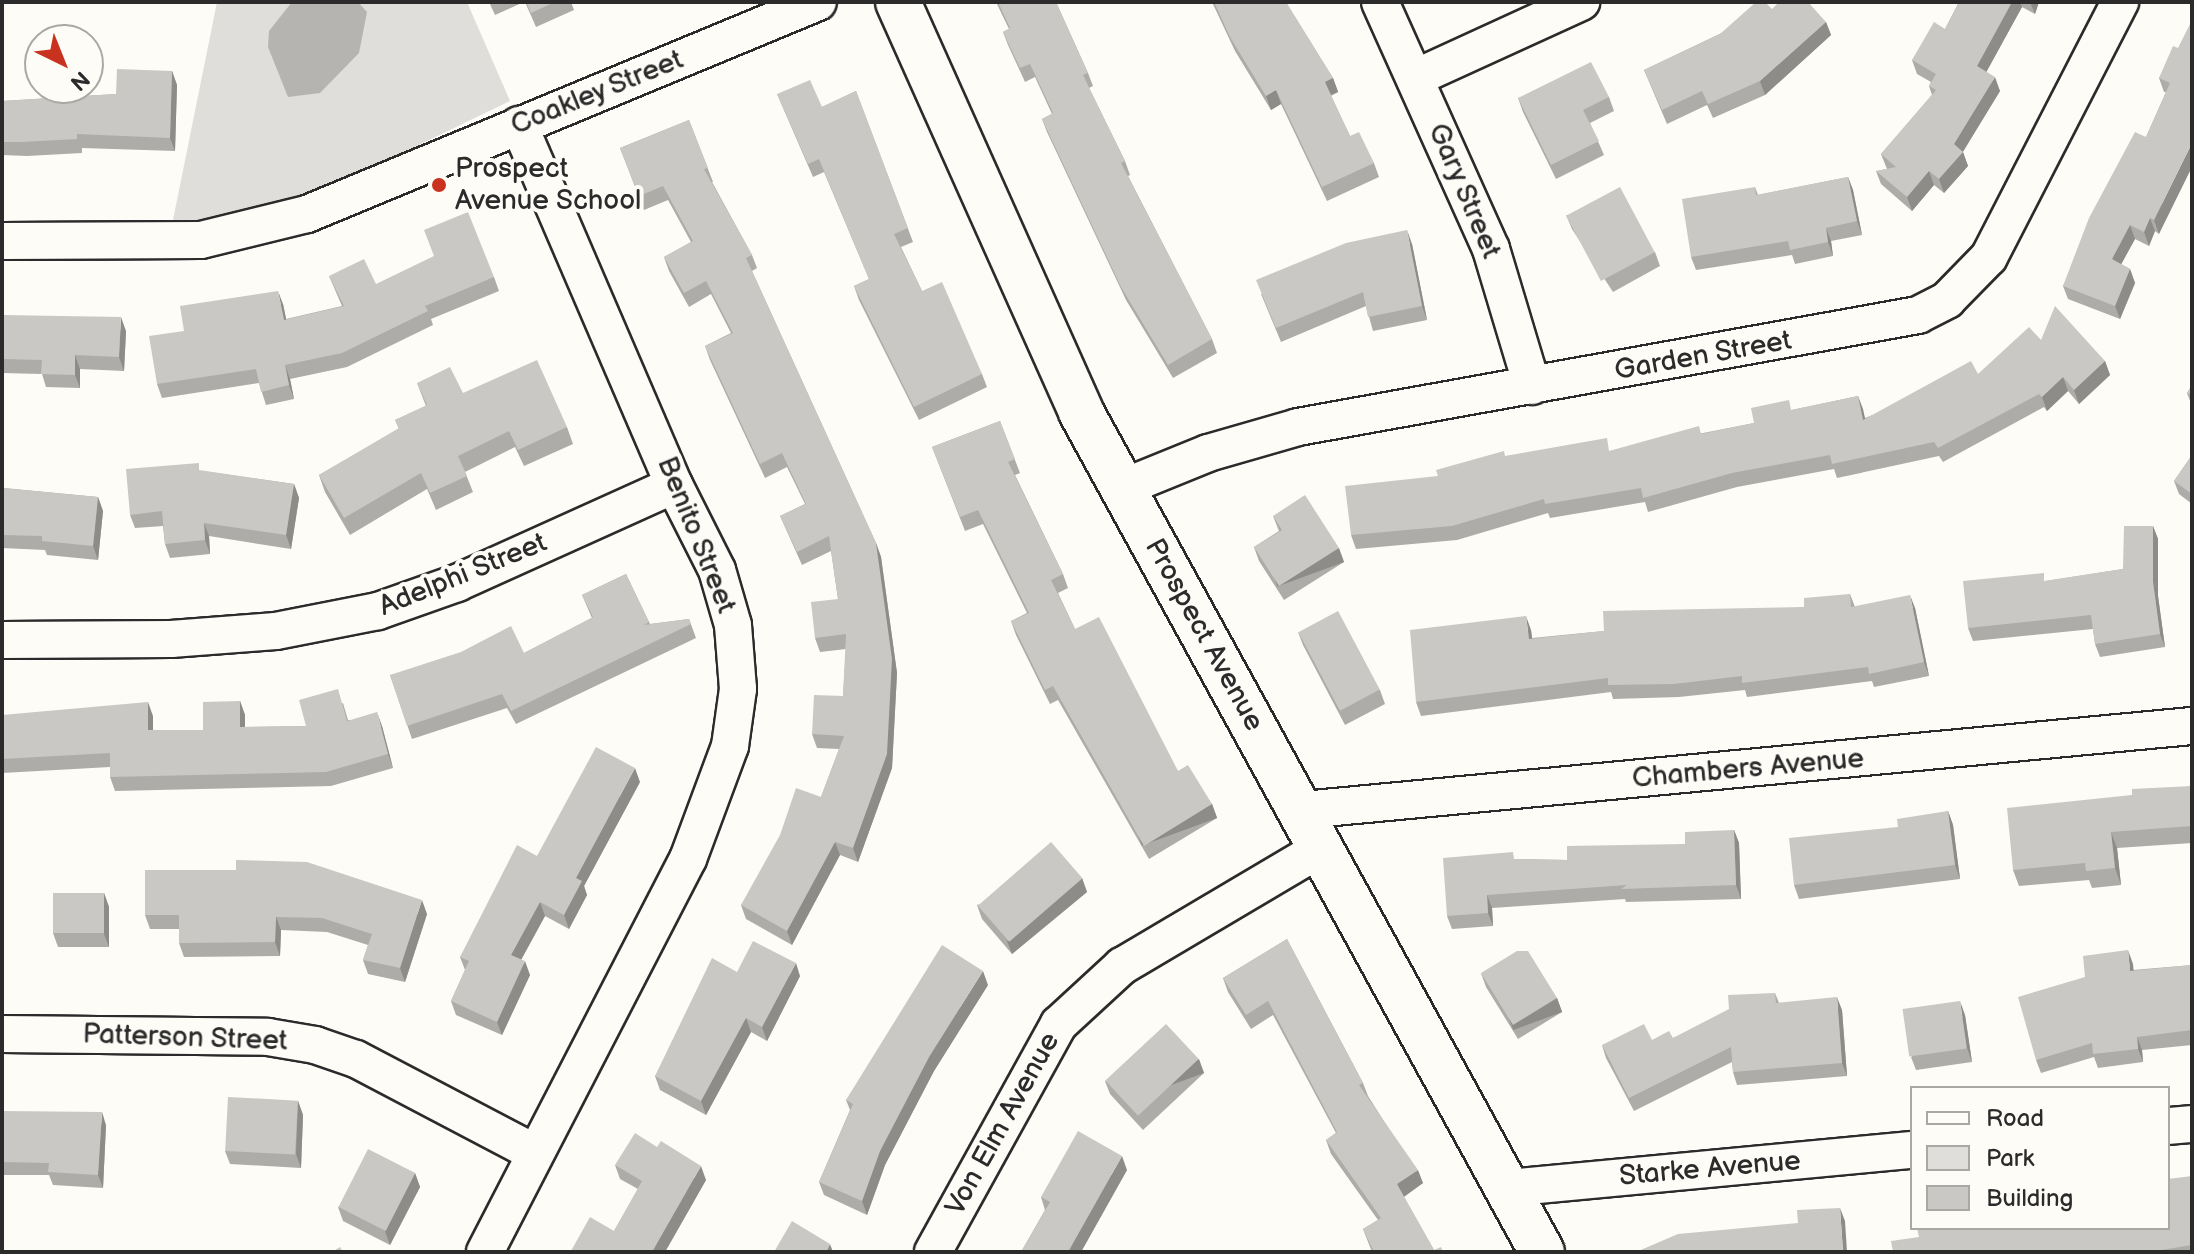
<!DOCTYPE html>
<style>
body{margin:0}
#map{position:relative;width:2194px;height:1254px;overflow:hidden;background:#fdfcf7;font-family:"Balsamiq Sans",sans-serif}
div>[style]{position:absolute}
.green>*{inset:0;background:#dfdeda}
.water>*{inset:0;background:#b5b4b1}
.roads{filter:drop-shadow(2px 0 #2b2b2b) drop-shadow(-2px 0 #2b2b2b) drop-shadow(0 2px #2b2b2b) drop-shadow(0 -2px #2b2b2b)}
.street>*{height:36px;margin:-18px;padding:0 18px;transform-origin:18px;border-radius:18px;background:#fdfcf7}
.secondary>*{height:44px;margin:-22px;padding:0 22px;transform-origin:22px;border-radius:22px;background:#fdfcf7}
.wall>*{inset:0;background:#adaca9}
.shaded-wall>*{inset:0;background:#8d8c89;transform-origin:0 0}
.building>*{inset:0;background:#c9c8c4;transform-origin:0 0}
.dots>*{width:22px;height:22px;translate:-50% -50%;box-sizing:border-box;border:4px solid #fdfcf7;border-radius:50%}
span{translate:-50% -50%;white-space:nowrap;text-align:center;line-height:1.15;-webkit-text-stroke:8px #fdfcf7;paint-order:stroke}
.street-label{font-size:28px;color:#2b2b2b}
.poi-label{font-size:28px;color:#2b2b2b}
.left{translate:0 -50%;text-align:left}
.frame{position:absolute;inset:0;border:4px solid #2b2b2b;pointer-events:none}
.legend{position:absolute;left:1910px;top:1086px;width:260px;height:144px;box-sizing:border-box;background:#fdfcf7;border:2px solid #a9a8a5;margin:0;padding:10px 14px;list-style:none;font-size:24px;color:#2b2b2b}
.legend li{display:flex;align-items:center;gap:16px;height:40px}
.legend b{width:40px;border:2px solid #a9a8a5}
.north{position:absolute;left:24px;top:24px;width:80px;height:80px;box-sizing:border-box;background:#fdfcf7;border:2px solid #a9a8a5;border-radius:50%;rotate:137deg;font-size:22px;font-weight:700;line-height:32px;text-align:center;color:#2b2b2b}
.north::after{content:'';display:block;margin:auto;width:28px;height:36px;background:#c8321e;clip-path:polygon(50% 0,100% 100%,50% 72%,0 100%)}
</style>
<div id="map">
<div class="green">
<div style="clip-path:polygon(217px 2px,467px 2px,510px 101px,286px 209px,172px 225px)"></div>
</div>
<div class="water">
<div style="clip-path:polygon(292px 2px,358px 2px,367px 12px,359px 53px,320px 93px,288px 97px,268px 47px,269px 31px)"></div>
</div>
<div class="roads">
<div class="street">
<div style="left:1380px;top:2px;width:271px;rotate:65.8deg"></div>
<div style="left:1491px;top:249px;width:143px;rotate:73.3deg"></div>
<div style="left:1415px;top:78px;width:183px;rotate:-24.6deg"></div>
<div style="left:2px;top:241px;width:199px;rotate:-0.3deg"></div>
<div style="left:201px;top:240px;width:109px;rotate:-13.8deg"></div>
<div style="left:307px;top:214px;width:553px;rotate:-22.53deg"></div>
<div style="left:1122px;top:488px;width:93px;rotate:-22.1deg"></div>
<div style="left:1208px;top:453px;width:94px;rotate:-16.1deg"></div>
<div style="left:1298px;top:427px;width:630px;rotate:-10.24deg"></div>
<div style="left:1918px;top:315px;width:33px;rotate:-27deg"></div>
<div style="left:1947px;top:300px;width:60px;rotate:-45.7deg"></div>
<div style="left:1989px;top:257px;width:287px;rotate:-62.8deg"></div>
<div style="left:2px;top:640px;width:169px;rotate:-0.3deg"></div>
<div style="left:171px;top:639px;width:105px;rotate:-4.4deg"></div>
<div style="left:276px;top:631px;width:104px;rotate:-11.1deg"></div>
<div style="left:378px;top:611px;width:84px;rotate:-19.5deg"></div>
<div style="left:457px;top:583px;width:238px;rotate:-24.3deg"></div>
<div style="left:1303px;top:810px;width:893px;rotate:-5.4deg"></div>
<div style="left:2px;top:1034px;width:266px;rotate:0.6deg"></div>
<div style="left:268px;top:1037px;width:48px;rotate:9.7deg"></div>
<div style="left:315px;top:1045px;width:43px;rotate:18.9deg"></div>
<div style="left:356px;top:1059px;width:202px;rotate:27.7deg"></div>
<div style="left:2168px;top:1126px;width:24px;rotate:-5deg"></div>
<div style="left:1508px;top:1188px;width:406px;rotate:-5.4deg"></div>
<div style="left:485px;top:1252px;width:442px;rotate:-62.7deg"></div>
<div style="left:688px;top:859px;width:121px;rotate:-69.6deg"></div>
<div style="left:730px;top:746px;width:58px;rotate:-82deg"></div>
<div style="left:738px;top:689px;width:64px;rotate:-94.5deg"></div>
<div style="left:733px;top:625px;width:57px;rotate:-106.2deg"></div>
<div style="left:717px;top:570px;width:95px;rotate:-116.8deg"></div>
<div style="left:674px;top:485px;width:392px;rotate:-113.3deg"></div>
<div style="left:933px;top:1252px;width:260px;rotate:-61.1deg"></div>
<div style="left:1059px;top:1024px;width:86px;rotate:-42.6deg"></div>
<div style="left:1122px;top:966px;width:234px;rotate:-30.6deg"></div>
</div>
<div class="secondary">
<div style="left:898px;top:2px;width:449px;rotate:65.9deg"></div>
<div style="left:1081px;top:412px;width:958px;rotate:61.24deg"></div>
</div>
</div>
<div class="wall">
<div style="clip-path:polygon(489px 2px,524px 2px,495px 15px)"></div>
<div style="clip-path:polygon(525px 2px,571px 2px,574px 10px,536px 27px)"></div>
<div style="clip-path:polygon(996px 2px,1056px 2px,1088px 73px,1093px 86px,1089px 88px,1125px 161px,1130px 175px,1128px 176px,1212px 339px,1217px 353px,1173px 378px,1126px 300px,1047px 132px,1042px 119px,1052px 114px,1035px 77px,1025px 82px,1008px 45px,1003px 32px,1009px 29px)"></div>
<div style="clip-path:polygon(1212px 2px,1291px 2px,1287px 4px,1333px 78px,1338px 92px,1331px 96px,1350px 136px,1374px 163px,1379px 177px,1327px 201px,1281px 104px,1271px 110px,1235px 51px)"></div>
<div style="clip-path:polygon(1959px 2px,2039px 2px,2035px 14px,2022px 7px,1986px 72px,2000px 91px,1963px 152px,1968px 166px,1944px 193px,1934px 185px,1912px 211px,1881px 184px,1876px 171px,1887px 169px,1881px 154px,1932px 95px,1929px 86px,1931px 82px,1917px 74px,1912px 60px,1945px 29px)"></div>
<div style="clip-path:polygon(1772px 9px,1826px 22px,1831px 35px,1765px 95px,1713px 118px,1707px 105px,1667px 124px,1644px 70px)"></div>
<div style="clip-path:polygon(2178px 48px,2159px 234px,2155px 231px,2149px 246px,2135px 239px,2121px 264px,2130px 269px,2135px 283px,2120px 319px,2068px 299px,2063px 286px,2146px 137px,2166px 92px,2164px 92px,2159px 78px)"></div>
<div style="clip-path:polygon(172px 71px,177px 85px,175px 151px,82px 148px,82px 153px,27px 156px,2px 155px,2px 101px,116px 94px)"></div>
<div style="clip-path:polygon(856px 91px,913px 242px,901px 247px,922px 291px,982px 374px,987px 387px,919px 420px,859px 300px,854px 286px,869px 279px,824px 172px,813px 177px,777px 94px,822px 107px)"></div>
<div style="clip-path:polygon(1609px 97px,1614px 111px,1590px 123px,1604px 155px,1556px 179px,1523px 112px,1518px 98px)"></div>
<div style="clip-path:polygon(689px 120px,713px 182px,712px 182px,752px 255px,757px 268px,752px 271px,876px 543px,881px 557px,897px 673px,892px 768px,858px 862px,840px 855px,792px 945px,746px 919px,741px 905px,821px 797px,839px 749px,817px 748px,812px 734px,843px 696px,846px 649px,820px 652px,815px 638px,838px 599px,831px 551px,802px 565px,780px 516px,805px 504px,787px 467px,765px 478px,710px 360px,705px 346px,731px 333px,711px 294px,689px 307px,669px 271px,664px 257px,691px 242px,668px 200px,644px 210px,620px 148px)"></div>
<div style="clip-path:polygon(1848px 177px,1853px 190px,1862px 235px,1831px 241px,1833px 256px,1795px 264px,1792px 255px,1696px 270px,1691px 257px,1755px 187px,1758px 195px)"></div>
<div style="clip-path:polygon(1566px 215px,1655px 252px,1660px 266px,1613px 292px,1572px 229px)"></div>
<div style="clip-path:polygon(1412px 244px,1427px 320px,1373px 331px,1366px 306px,1281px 342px,1261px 294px)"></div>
<div style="clip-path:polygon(329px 276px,376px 284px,494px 277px,499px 291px,431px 319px,433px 325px,347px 367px,290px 379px,294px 399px,266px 405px,259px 383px,162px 398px,157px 384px,184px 331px,283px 304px,286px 319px,342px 306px)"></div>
<div style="clip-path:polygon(2px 315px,126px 331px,124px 371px,80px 369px,80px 388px,46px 387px,42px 374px,2px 373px)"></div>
<div style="clip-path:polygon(2041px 340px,2105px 361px,2110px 375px,2079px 404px,2068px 391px,2047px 411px,2044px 407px,1943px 462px,1939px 456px,1837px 478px,1834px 469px,1737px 487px,1648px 512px,1645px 502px,1550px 518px,1548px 513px,1457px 540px,1356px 549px,1351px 535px,1438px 476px,1506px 456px,1612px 451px,1754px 423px,1792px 410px,1858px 396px,1865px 418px,1978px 374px)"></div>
<div style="clip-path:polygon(417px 383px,463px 393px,567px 427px,573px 444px,524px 466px,515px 447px,465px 472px,473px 492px,436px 510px,427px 489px,350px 535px,325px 492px,319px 475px,399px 429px,395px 420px,426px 406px)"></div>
<div style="clip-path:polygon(2192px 385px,2192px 406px,2187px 393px)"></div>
<div style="clip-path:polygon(1000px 421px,1020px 473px,1015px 475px,1063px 574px,1068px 588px,1058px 593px,1075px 629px,1178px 771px,1212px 804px,1217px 818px,1149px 859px,1058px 700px,1050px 704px,1016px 635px,1011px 621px,1027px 613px,983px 524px,965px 531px,932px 447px)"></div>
<div style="clip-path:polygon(2192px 455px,2192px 504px,2179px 494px,2174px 481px)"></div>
<div style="clip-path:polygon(202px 471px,294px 484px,299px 498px,291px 549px,209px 536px,210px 554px,170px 558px,165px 544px,163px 526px,135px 528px,130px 515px)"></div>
<div style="clip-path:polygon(2px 484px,4px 488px,98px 497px,103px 511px,98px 560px,47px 555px,45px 550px,2px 548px)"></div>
<div style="clip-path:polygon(1273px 516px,1344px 562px,1284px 600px,1259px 561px,1254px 547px,1279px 531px)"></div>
<div style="clip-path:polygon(2153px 526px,2158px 539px,2158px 596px,2165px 647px,2100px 657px,2095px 644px,2093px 629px,1973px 641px,1968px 628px,2046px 581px,2123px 569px)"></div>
<div style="clip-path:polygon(626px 574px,650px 624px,689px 619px,696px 638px,516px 724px,507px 708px,412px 739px,390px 675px,524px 653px,592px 618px,582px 595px)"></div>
<div style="clip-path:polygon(1850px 594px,1855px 607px,1915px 608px,1929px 676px,1874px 687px,1872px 681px,1747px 697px,1745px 690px,1679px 697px,1613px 699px,1611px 692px,1421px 716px,1416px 702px,1531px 630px,1532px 638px,1604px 631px,1804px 607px)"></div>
<div style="clip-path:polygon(1298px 632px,1380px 690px,1385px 704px,1345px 725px,1303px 645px)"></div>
<div style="clip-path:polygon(240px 701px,245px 715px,245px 727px,306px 726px,343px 703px,348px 720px,382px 726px,393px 768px,331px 786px,115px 791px,110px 777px,110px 767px,2px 773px,2px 715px,153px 716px,153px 730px,203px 730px)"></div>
<div style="clip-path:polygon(640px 782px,584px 886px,587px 895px,569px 929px,545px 916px,521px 960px,530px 975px,502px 1035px,456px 1015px,451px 1001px,465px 970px,460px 957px,537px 856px)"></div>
<div style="clip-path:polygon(2192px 786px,2192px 843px,2117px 848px,2121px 885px,2092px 888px,2089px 880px,2019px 886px,2013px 870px,2132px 795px)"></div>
<div style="clip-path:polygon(1948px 811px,1953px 825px,1960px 879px,1799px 899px,1794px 885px,1898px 827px)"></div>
<div style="clip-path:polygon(1734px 830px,1739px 843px,1741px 899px,1626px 902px,1625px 899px,1492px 908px,1493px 926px,1452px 929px,1447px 916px,1516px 859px,1567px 860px,1685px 844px)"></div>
<div style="clip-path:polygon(1082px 878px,1087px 892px,1012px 954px,982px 919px,977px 905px)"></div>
<div style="clip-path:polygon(104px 893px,109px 907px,109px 947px,58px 947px,53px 933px)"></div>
<div style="clip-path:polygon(427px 914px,405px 982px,368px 974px,363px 960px,368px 945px,327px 932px,281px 930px,280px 956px,184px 957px,179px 943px,179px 929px,150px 929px,145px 915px)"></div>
<div style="clip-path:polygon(1287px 939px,1363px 1083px,1368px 1096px,1423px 1183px,1404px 1197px,1434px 1250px,1443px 1252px,1372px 1252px,1363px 1229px,1378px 1220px,1331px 1154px,1326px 1140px,1336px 1133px,1273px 1015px,1251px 1029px,1228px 992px,1223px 978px)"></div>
<div style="clip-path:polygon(2133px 964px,2133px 970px,2192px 965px,2192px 1045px,2142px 1050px,2143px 1062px,2098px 1068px,2094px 1057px,2041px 1073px,2036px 1060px)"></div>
<div style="clip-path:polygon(737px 972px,800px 976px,767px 1041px,751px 1032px,706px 1115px,660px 1090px,655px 1076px)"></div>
<div style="clip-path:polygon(1481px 973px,1557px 998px,1562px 1012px,1518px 1039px,1486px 987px)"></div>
<div style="clip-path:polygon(988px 985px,934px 1071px,885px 1165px,867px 1215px,824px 1195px,819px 1182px,850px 1110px,846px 1100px)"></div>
<div style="clip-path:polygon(1775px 993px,1779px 1003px,1842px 1010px,1847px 1076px,1737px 1085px,1733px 1072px,1732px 1062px,1634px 1111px,1606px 1058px,1602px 1045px,1673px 1038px)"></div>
<div style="clip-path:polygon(1965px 1015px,1972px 1062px,1916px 1070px,1911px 1057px)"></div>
<div style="clip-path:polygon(1204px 1073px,1143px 1130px,1110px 1094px,1105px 1081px)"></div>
<div style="clip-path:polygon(298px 1101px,303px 1115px,301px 1168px,230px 1164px,225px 1151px)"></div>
<div style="clip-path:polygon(2px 1111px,106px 1125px,103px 1188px,53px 1185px,49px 1175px,2px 1175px)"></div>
<div style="clip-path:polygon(615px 1165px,706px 1180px,665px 1252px,571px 1252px,614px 1231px,638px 1189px,620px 1179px)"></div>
<div style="clip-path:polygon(1127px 1170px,1081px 1252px,1021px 1252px,1045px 1210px,1041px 1197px)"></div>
<div style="clip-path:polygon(415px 1173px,420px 1187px,390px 1245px,343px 1221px,338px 1207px)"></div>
<div style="clip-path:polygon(2192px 1176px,2192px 1252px,1893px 1252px,2168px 1228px)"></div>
</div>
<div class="shaded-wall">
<div style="clip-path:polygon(2012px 2px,2020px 2px,2022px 7px,1982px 80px,1977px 66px)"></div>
<div style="clip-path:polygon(2030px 2px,2039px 2px,2035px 14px)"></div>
<div style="clip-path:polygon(1826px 22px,1831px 35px,1765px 95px,1760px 81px)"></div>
<div style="clip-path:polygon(172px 71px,177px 85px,175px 151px,170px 138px)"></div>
<div style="clip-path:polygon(1995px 77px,2000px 91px,1962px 153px,1963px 152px,1968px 166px,1944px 193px,1939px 179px,1954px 144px)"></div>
<div style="left:1333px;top:78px;width:15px;height:9px;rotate:70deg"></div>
<div style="clip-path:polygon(1276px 90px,1281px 104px,1271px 110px,1266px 96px)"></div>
<div style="clip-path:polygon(2192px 143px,2192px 167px,2159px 234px,2154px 220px)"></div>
<div style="clip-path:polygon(1929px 171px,1934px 185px,1912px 211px,1907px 197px)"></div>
<div style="clip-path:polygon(1848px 177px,1853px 190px,1862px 235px,1857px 221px)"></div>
<div style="clip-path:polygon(2150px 218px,2155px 231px,2149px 246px,2144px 232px)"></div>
<div style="clip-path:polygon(2130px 225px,2135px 239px,2117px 272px,2112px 259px)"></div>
<div style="clip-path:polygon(1826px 228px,1831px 241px,1833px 256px,1828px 242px)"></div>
<div style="clip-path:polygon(1407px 230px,1412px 244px,1427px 320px,1422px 306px)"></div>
<div style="clip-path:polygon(2130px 269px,2135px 283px,2120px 319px,2115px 306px)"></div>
<div style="clip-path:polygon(278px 291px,283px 304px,289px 333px,284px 320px)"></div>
<div style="clip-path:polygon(121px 317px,126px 331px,124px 371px,119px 357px)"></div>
<div style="clip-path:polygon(75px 355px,80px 369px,80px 388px,75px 375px)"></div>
<div style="clip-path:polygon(2105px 361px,2110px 375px,2079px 404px,2074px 390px)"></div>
<div style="clip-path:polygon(285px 365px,290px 379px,294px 399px,289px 385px)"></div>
<div style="clip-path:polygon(2063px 377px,2068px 391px,2047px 411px,2042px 397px)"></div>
<div style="clip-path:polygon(1858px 396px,1863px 409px,1868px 433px,1863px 420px)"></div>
<div style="clip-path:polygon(294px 484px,299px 498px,291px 549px,286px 535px)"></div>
<div style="clip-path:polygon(98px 497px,103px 511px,98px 560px,93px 546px)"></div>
<div style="clip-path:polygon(204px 523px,209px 536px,210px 554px,205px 540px)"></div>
<div style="clip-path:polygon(2153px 526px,2158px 539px,2158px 596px,2165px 647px,2160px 634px,2153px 582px)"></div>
<div style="clip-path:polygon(876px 543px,881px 557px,897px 673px,892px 768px,858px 862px,853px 848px)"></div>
<div style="left:1339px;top:548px;width:15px;height:71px;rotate:70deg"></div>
<div style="clip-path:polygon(1910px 595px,1915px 608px,1929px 676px,1924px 662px)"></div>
<div style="clip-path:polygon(1526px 616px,1531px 630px,1534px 653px,1529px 639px)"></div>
<div style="clip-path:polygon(240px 701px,245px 715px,245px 741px,240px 727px)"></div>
<div style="clip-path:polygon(148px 702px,153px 716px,153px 744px,148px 730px)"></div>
<div style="clip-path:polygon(377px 712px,382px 726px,393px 768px,388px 754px)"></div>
<div style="clip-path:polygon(635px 768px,640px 782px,584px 886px,587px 895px,569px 929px,564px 915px,576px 878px)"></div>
<div style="left:1212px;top:804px;width:15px;height:80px;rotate:70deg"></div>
<div style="clip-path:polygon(1948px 811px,1953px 825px,1960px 879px,1955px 865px)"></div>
<div style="clip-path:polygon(1734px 830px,1739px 843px,1741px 899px,1736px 885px)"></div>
<div style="clip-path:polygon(2111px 832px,2117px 848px,2121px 885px,2115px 868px)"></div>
<div style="clip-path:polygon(835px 842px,840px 855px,792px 945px,787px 931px)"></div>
<div style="clip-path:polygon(1082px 878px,1087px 892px,1012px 954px,1007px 941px)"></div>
<div style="clip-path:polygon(104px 893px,109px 907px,109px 947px,104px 934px)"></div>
<div style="clip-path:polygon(1487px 895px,1492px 908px,1493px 926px,1488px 913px)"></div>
<div style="clip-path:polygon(2px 898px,3px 902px,3px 939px,2px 936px)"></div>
<div style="clip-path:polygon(422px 900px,427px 914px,405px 982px,400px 968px)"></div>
<div style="clip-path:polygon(540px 902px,545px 916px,516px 969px,511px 955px)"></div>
<div style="clip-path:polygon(276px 917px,281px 930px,280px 956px,275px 942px)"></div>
<div style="clip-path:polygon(2128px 950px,2133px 964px,2135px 984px,2130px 971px)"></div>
<div style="clip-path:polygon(525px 961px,530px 975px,502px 1035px,497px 1022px)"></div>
<div style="clip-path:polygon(796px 963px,800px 976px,767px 1041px,762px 1027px)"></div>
<div style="clip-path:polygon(983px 971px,988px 985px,934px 1071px,885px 1165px,867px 1215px,862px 1201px,880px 1151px,929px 1057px)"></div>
<div style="clip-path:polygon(1837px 997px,1842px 1010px,1847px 1076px,1842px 1063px)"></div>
<div style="left:1557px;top:998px;width:15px;height:52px;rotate:70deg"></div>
<div style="clip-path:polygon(1960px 1001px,1965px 1015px,1972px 1062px,1967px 1048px)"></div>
<div style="clip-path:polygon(746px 1018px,751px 1032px,706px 1115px,701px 1101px)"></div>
<div style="clip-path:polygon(2137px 1037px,2142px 1050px,2143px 1062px,2138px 1049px)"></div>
<div style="left:1199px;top:1059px;width:15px;height:83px;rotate:70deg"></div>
<div style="clip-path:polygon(298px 1101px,303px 1115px,301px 1168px,296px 1154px)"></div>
<div style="clip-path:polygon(102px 1112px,106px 1125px,103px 1188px,98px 1175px)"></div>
<div style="clip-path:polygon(1122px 1156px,1127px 1170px,1081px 1252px,1068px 1252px)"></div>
<div style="clip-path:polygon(701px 1166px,706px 1180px,665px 1252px,652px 1252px)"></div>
<div style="clip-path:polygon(1418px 1170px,1423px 1183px,1402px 1198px,1397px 1184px)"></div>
<div style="clip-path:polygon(415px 1173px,420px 1187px,390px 1245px,385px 1231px)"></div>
<div style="clip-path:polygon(1840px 1208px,1845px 1221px,1847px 1252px,1843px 1252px)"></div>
<div style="clip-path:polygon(830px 1244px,833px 1252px,826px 1252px)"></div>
</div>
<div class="building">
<div style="clip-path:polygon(526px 2px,555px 2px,531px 13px)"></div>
<div style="clip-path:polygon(998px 2px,1056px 2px,1088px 73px,1083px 75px,1125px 161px,1121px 163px,1212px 339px,1168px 365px,1121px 287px,1042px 119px,1053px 113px,1030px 64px,1020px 68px,1003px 32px,1010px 28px)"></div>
<div style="clip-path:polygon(1214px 2px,1286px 2px,1333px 78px,1325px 82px,1350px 136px,1359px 132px,1374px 163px,1322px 187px,1276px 90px,1266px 96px,1230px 37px)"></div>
<div style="clip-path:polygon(1756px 2px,1765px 2px,1772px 9px,1779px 2px,1808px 2px,1826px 22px,1760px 81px,1708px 104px,1702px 91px,1662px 110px,1644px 70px,1720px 34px)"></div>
<div style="clip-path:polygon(1959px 2px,2012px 2px,1977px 66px,1995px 77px,1954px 144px,1963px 152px,1939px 179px,1929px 171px,1907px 197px,1876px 171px,1896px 167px,1881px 154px,1936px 90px,1929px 86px,1936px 74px,1912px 60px,1934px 22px,1945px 29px)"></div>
<div style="clip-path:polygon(2192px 20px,2192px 143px,2154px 220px,2150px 218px,2144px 232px,2130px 225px,2112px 259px,2130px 269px,2115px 306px,2063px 286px,2089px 218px,2135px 132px,2146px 137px,2170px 83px,2159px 78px,2173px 46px,2178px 48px)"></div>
<div style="clip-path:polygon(1591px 62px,1609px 97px,1583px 110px,1599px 141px,1551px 165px,1518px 98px)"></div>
<div style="clip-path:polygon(117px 69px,172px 71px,170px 138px,77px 134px,77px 139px,22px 142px,2px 142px,2px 101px,116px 94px)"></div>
<div style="clip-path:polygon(810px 80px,822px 107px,856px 91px,908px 228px,894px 234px,922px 291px,942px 282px,982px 374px,914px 407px,854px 286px,869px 279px,819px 159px,808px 164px,777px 94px)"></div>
<div style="clip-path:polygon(689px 120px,708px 168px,704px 169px,752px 255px,746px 258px,876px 543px,892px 659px,887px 754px,853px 848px,835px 842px,787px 931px,741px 905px,780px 835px,796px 788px,821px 797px,844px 736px,812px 734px,814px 695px,843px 696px,846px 634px,815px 638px,811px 602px,838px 599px,829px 536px,797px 552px,780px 516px,806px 504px,782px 453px,760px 464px,705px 346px,733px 333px,706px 281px,684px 293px,664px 257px,693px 241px,663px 186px,639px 196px,620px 148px)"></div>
<div style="clip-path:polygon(1848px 177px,1857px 221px,1826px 228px,1828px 242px,1790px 250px,1788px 241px,1691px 257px,1682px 199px,1755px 187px,1756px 195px)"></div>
<div style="left:1620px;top:187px;width:74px;height:61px;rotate:62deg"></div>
<div style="clip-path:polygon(468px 212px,494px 277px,425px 306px,428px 311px,342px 353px,285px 365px,289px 385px,261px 392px,256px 369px,157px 384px,149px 336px,184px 331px,180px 306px,278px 291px,284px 320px,344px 306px,329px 276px,364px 259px,376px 284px,434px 256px,424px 230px)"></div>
<div style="clip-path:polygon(1407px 230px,1422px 306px,1368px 317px,1363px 292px,1276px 328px,1256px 280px,1346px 243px)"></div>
<div style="clip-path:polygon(2055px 306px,2105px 361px,2074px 390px,2063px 377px,2042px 397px,2039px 394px,1938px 448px,1934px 442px,1832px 464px,1830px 455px,1732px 473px,1643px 498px,1641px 488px,1545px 504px,1544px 499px,1452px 526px,1351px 535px,1345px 486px,1438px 476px,1436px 470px,1504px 451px,1505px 456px,1607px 438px,1609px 451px,1699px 426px,1701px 434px,1754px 423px,1751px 408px,1789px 400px,1791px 410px,1858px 396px,1863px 420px,1971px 361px,1978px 374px,2029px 327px,2041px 340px)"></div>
<div style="clip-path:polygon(2px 315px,121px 317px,119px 357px,75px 355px,75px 375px,41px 374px,42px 360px,2px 359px)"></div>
<div style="clip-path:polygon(537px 360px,567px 427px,518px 450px,509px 431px,458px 456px,467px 476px,430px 493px,421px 473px,344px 518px,319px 475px,399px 428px,395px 420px,427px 405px,417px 383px,450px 367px,463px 393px)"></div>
<div style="clip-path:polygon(2192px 385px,2192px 395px,2187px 393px)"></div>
<div style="clip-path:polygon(1000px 421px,1015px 459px,1008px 462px,1063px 574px,1051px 580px,1075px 629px,1099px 617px,1178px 771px,1188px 765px,1212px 804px,1144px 846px,1053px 686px,1045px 690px,1011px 621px,1029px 613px,978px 510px,960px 517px,932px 447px)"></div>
<div style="clip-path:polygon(2192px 455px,2192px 494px,2174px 481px)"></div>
<div style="clip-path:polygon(199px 463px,199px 470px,294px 484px,286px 535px,204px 523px,205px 540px,165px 544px,162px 511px,130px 515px,126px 469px)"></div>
<div style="clip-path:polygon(2px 488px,98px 497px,93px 546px,42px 541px,42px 536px,2px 535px)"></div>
<div style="clip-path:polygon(1305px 495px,1339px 548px,1279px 586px,1254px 547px,1282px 530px,1273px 516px)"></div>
<div style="clip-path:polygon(2124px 526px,2153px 526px,2153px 582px,2160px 634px,2095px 644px,2091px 615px,1968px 628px,1963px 581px,2044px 573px,2044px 581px,2123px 569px)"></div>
<div style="clip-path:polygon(626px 574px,649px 622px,644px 625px,689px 619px,691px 624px,511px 711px,502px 694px,407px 726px,390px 675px,461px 652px,511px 626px,524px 653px,593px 617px,582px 595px)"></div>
<div style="clip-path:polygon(1850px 594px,1851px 607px,1910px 595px,1924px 662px,1869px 674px,1868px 667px,1742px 683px,1742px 676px,1674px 684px,1608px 685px,1608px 678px,1416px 702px,1410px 630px,1526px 616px,1529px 639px,1604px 631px,1603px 611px,1804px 607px,1804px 598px)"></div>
<div style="left:1338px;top:611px;width:89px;height:45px;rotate:62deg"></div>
<div style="clip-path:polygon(338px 689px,347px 721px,377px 712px,388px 754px,326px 772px,110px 777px,110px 753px,2px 759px,2px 715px,148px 702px,148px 730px,203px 730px,203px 702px,240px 701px,240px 727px,306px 726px,299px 700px)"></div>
<div style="clip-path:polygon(596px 747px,635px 768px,576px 878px,582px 881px,564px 915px,540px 902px,511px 955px,525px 961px,497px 1022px,451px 1001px,469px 961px,460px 957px,517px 845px,537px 856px)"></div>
<div style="clip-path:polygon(2192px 786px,2192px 826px,2111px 832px,2115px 868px,2086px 871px,2085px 863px,2013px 870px,2007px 808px,2132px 795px,2132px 789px)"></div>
<div style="clip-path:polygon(1948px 811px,1955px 865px,1794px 885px,1789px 838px,1898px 827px,1897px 819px)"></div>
<div style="clip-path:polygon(1734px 830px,1736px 885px,1621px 889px,1627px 885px,1487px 895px,1488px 913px,1447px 916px,1443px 858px,1513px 852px,1514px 859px,1567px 860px,1567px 846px,1685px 844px,1685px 832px)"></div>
<div style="left:1051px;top:842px;width:48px;height:97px;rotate:49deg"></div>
<div style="clip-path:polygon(236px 860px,307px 862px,422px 900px,400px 968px,363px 960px,372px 934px,322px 918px,276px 917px,275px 942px,179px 943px,179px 915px,145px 915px,145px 870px,236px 870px)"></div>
<div style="left:53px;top:893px;width:51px;height:40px"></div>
<div style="clip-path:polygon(1287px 939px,1363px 1083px,1359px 1085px,1418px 1170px,1397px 1184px,1434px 1250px,1441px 1247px,1443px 1252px,1374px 1252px,1363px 1229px,1381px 1218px,1326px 1140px,1337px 1132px,1268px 1001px,1246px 1015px,1223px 978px)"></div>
<div style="clip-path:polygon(753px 941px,796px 963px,762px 1027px,746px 1018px,701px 1101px,655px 1076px,712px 958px,737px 972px)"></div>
<div style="clip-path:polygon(942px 945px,983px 971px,929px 1057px,880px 1151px,862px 1201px,819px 1182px,853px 1104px,846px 1100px)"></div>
<div style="clip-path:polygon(2128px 950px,2130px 971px,2192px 965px,2192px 1030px,2137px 1037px,2138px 1049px,2093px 1054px,2092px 1043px,2036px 1060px,2018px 997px,2085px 977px,2083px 956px)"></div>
<div style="clip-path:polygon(1517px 951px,1528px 951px,1557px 998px,1513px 1025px,1481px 973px)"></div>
<div style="clip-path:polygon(1775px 993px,1776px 1003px,1837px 997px,1842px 1063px,1733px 1072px,1731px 1047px,1629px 1098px,1602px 1045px,1644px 1024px,1652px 1040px,1669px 1031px,1673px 1038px,1729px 1009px,1728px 995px)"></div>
<div style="left:1960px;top:1001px;width:48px;height:58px;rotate:82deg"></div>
<div style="left:1166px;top:1024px;width:48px;height:83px;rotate:47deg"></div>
<div style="left:228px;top:1097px;width:70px;height:54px;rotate:3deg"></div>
<div style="clip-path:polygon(2px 1111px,102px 1112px,98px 1175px,48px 1172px,49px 1163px,2px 1162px)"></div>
<div style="clip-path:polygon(1078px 1131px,1122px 1156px,1068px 1252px,1021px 1252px,1050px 1202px,1041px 1197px)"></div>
<div style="clip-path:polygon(635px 1133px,657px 1147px,661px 1141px,701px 1166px,652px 1252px,572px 1252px,571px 1251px,590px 1217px,614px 1231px,642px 1181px,615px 1165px)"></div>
<div style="left:368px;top:1149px;width:53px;height:65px;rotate:27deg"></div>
<div style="clip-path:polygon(2192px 1176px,2192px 1245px,2149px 1252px,1893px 1252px,1891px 1241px,1919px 1237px,1917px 1228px,2168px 1228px,2168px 1179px)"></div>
<div style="clip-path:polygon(1840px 1208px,1843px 1252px,1636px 1252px,1678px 1234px,1798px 1223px,1797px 1210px)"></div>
<div style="clip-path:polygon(792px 1221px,830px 1244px,826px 1252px,774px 1252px)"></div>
<div style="clip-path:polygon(340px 1247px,343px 1252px,332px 1252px)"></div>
</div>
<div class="dots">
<div style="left:439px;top:185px;background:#c8321e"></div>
</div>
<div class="street-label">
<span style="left:597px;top:93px;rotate:-22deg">Coakley Street</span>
<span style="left:1464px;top:191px;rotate:67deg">Gary Street</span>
<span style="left:1703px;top:356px;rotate:-10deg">Garden Street</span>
<span style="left:696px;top:535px;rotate:68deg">Benito Street</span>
<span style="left:463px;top:575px;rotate:-22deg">Adelphi Street</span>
<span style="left:1204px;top:635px;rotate:61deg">Prospect Avenue</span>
<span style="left:1748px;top:769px;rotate:-5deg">Chambers Avenue</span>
<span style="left:185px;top:1038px;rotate:2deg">Patterson Street</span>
<span style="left:1003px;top:1124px;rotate:-61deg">Von Elm Avenue</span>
<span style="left:1710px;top:1169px;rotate:-5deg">Starke Avenue</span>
</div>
<div class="poi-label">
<span class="left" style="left:455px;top:185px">Prospect<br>Avenue School</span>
</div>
<div class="frame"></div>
<ul class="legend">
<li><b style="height:10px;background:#fdfcf7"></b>Road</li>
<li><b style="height:22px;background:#dfdeda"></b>Park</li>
<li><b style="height:22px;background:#c9c8c4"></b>Building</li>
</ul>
<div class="north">N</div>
</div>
